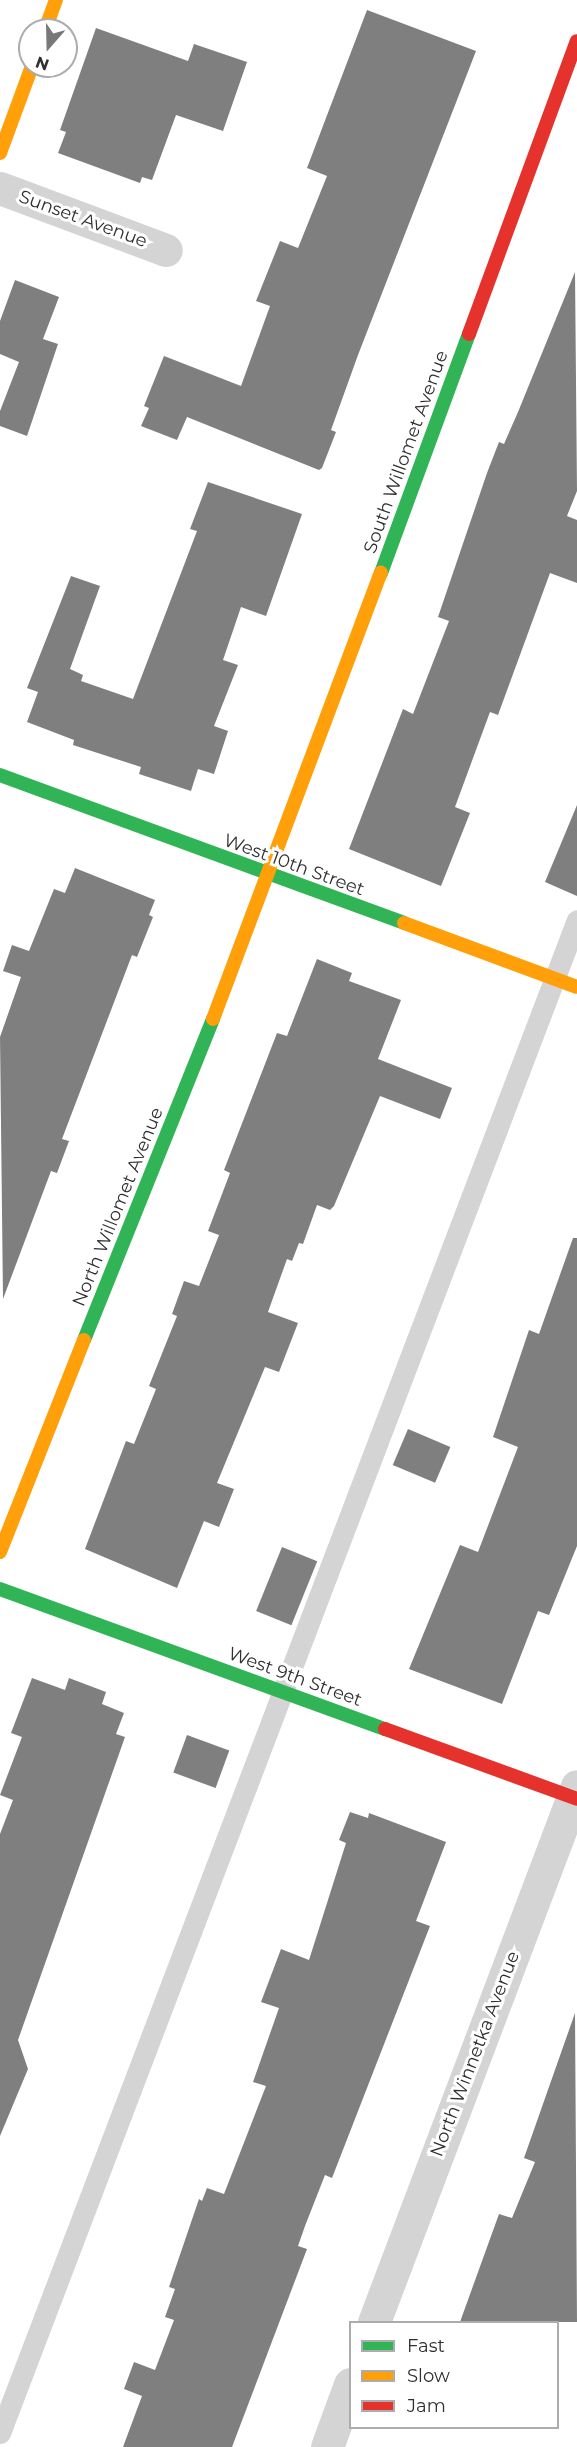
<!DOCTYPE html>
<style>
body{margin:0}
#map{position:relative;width:577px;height:2447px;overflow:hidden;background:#fff;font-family:Montserrat,sans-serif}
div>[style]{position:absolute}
.building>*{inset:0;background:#7f7f7f;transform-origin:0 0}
.lane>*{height:21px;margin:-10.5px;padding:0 10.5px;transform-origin:10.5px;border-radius:10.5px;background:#d4d4d4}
.street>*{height:33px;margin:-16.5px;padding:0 16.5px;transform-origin:16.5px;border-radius:16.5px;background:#d4d4d4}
.fast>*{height:14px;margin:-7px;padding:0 7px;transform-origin:7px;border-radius:7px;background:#30b455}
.slow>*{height:14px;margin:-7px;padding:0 7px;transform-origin:7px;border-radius:7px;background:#ff9f0a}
.jam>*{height:14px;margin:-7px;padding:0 7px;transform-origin:7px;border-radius:7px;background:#e5322d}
span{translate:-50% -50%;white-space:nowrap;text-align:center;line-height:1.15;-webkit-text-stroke:6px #fff;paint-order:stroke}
.street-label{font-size:18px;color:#2f2f2f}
.legend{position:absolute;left:349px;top:2321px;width:210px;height:108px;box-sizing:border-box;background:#fff;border:2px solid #acacac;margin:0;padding:8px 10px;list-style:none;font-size:18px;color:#2f2f2f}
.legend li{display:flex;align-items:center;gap:12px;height:30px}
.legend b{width:30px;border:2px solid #acacac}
.north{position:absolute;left:18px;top:18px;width:60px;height:60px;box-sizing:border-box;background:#fff;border:2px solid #acacac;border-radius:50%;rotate:200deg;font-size:16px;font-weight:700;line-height:24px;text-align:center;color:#2f2f2f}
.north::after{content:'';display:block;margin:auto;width:21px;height:27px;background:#787878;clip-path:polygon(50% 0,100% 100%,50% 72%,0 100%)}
</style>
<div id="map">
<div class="building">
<div style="clip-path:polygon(367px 10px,476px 51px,358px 355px,331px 430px,336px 432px,322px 468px,319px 470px,187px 417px,177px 440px,141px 426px,149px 408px,144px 406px,164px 356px,241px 386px,270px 306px,256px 301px,280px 241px,298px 248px,327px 176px,307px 168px)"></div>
<div style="clip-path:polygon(96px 28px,188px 61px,194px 44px,247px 62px,223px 131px,176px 115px,152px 180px,142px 177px,140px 183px,58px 153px,66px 132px,60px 130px)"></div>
<div style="clip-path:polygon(575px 272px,577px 491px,567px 516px,577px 520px,577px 583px,550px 573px,498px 715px,490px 712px,455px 807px,470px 813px,441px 886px,349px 849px,403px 709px,413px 714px,449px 621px,438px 617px,487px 473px,499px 442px,504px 444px,518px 412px)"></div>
<div style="clip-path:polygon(15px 280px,59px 297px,43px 339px,58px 344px,27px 436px,0 426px,0 411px,19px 362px,0 354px,0 321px)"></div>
<div style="clip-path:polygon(208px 482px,302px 514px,266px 616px,241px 607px,223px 660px,238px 665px,214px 726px,228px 731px,214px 774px,198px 769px,191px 791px,139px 774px,141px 767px,73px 745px,74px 740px,27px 722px,38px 692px,27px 688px,71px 576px,100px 586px,70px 669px,83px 675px,81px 681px,133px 699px,197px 531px,190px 529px)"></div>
<div style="clip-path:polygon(577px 805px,577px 896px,545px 882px)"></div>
<div style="clip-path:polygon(75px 868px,155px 900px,149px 915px,153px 917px,137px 957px,132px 955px,62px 1139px,69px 1141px,57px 1173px,51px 1171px,3px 1299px,0 1037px,21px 977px,3px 971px,12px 945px,29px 951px,54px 889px,65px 893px)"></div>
<div style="clip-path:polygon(317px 959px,352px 973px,349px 981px,401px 1000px,378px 1059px,452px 1088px,440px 1119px,380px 1096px,334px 1206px,330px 1210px,317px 1205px,303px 1244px,299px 1243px,292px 1261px,287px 1259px,268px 1312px,298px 1323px,279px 1372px,265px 1367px,217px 1483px,234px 1489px,219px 1527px,204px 1521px,177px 1588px,85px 1549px,126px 1441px,134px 1444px,156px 1389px,149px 1386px,177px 1316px,172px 1314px,184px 1281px,199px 1286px,219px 1235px,208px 1231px,230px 1173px,224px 1170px,277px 1033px,287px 1036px)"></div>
<div style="clip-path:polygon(573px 1238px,577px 1238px,577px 1546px,549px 1615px,538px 1611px,502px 1704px,409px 1669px,460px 1545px,478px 1552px,518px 1447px,493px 1437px,529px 1330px,539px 1334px)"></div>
<div style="left:408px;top:1429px;width:46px;height:39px;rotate:23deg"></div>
<div style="left:282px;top:1547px;width:38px;height:69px;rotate:22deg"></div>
<div style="clip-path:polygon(32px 1678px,65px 1690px,69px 1678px,106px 1692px,102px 1704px,124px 1713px,116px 1734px,125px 1737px,18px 2040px,28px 2069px,0 2136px,0 1834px,13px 1800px,0 1795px,22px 1737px,11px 1733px)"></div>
<div style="left:187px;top:1735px;width:45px;height:40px;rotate:20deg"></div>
<div style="clip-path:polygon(350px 1812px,368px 1818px,369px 1813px,446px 1842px,416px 1921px,430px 1926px,332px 2178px,325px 2175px,305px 2226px,298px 2246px,307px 2249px,232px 2447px,123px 2447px,142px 2396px,124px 2389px,134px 2362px,155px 2370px,174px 2320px,165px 2317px,175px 2289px,169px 2287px,199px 2199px,202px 2201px,207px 2188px,224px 2194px,266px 2086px,253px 2082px,279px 2008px,261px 2002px,281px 1949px,309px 1960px,346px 1843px,339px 1840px)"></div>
<div style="clip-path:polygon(575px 2013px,577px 2322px,460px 2322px,499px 2214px,512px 2218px,535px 2162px,524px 2158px)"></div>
</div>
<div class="lane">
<div style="left:0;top:2433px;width:1619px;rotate:-69.13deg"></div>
</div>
<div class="street">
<div style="left:0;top:188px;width:177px;rotate:20.5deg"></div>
<div style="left:374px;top:2322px;width:573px;rotate:-69.26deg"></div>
<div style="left:327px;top:2447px;width:67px;rotate:-69.9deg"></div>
</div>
<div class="fast">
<div style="left:381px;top:573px;width:255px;rotate:-69.8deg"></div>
<div style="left:0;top:775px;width:430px;rotate:20.1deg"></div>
<div style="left:84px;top:1340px;width:346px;rotate:-68.1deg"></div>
<div style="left:0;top:1589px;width:410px;rotate:20deg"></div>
</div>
<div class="slow">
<div style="left:45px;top:30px;width:32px;rotate:-70deg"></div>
<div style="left:0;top:153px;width:93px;rotate:-69.8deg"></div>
<div style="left:404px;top:923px;width:184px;rotate:20.3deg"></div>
<div style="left:213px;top:1019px;width:477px;rotate:-69.4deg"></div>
<div style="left:0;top:1552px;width:228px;rotate:-68.4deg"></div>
</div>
<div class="jam">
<div style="left:469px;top:334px;width:312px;rotate:-69.8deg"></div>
<div style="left:385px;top:1729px;width:204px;rotate:20deg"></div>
</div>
<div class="street-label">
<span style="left:83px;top:219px;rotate:20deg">Sunset Avenue</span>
<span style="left:406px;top:452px;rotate:-70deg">South Willomet Avenue</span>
<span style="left:294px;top:865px;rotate:20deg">West 10th Street</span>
<span style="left:118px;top:1207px;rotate:-68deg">North Willomet Avenue</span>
<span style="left:295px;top:1677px;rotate:20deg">West 9th Street</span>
<span style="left:475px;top:2054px;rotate:-69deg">North Winnetka Avenue</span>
</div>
<ul class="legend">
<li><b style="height:8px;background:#30b455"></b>Fast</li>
<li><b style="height:8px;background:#ff9f0a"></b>Slow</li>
<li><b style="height:8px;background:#e5322d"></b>Jam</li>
</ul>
<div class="north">N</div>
</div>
